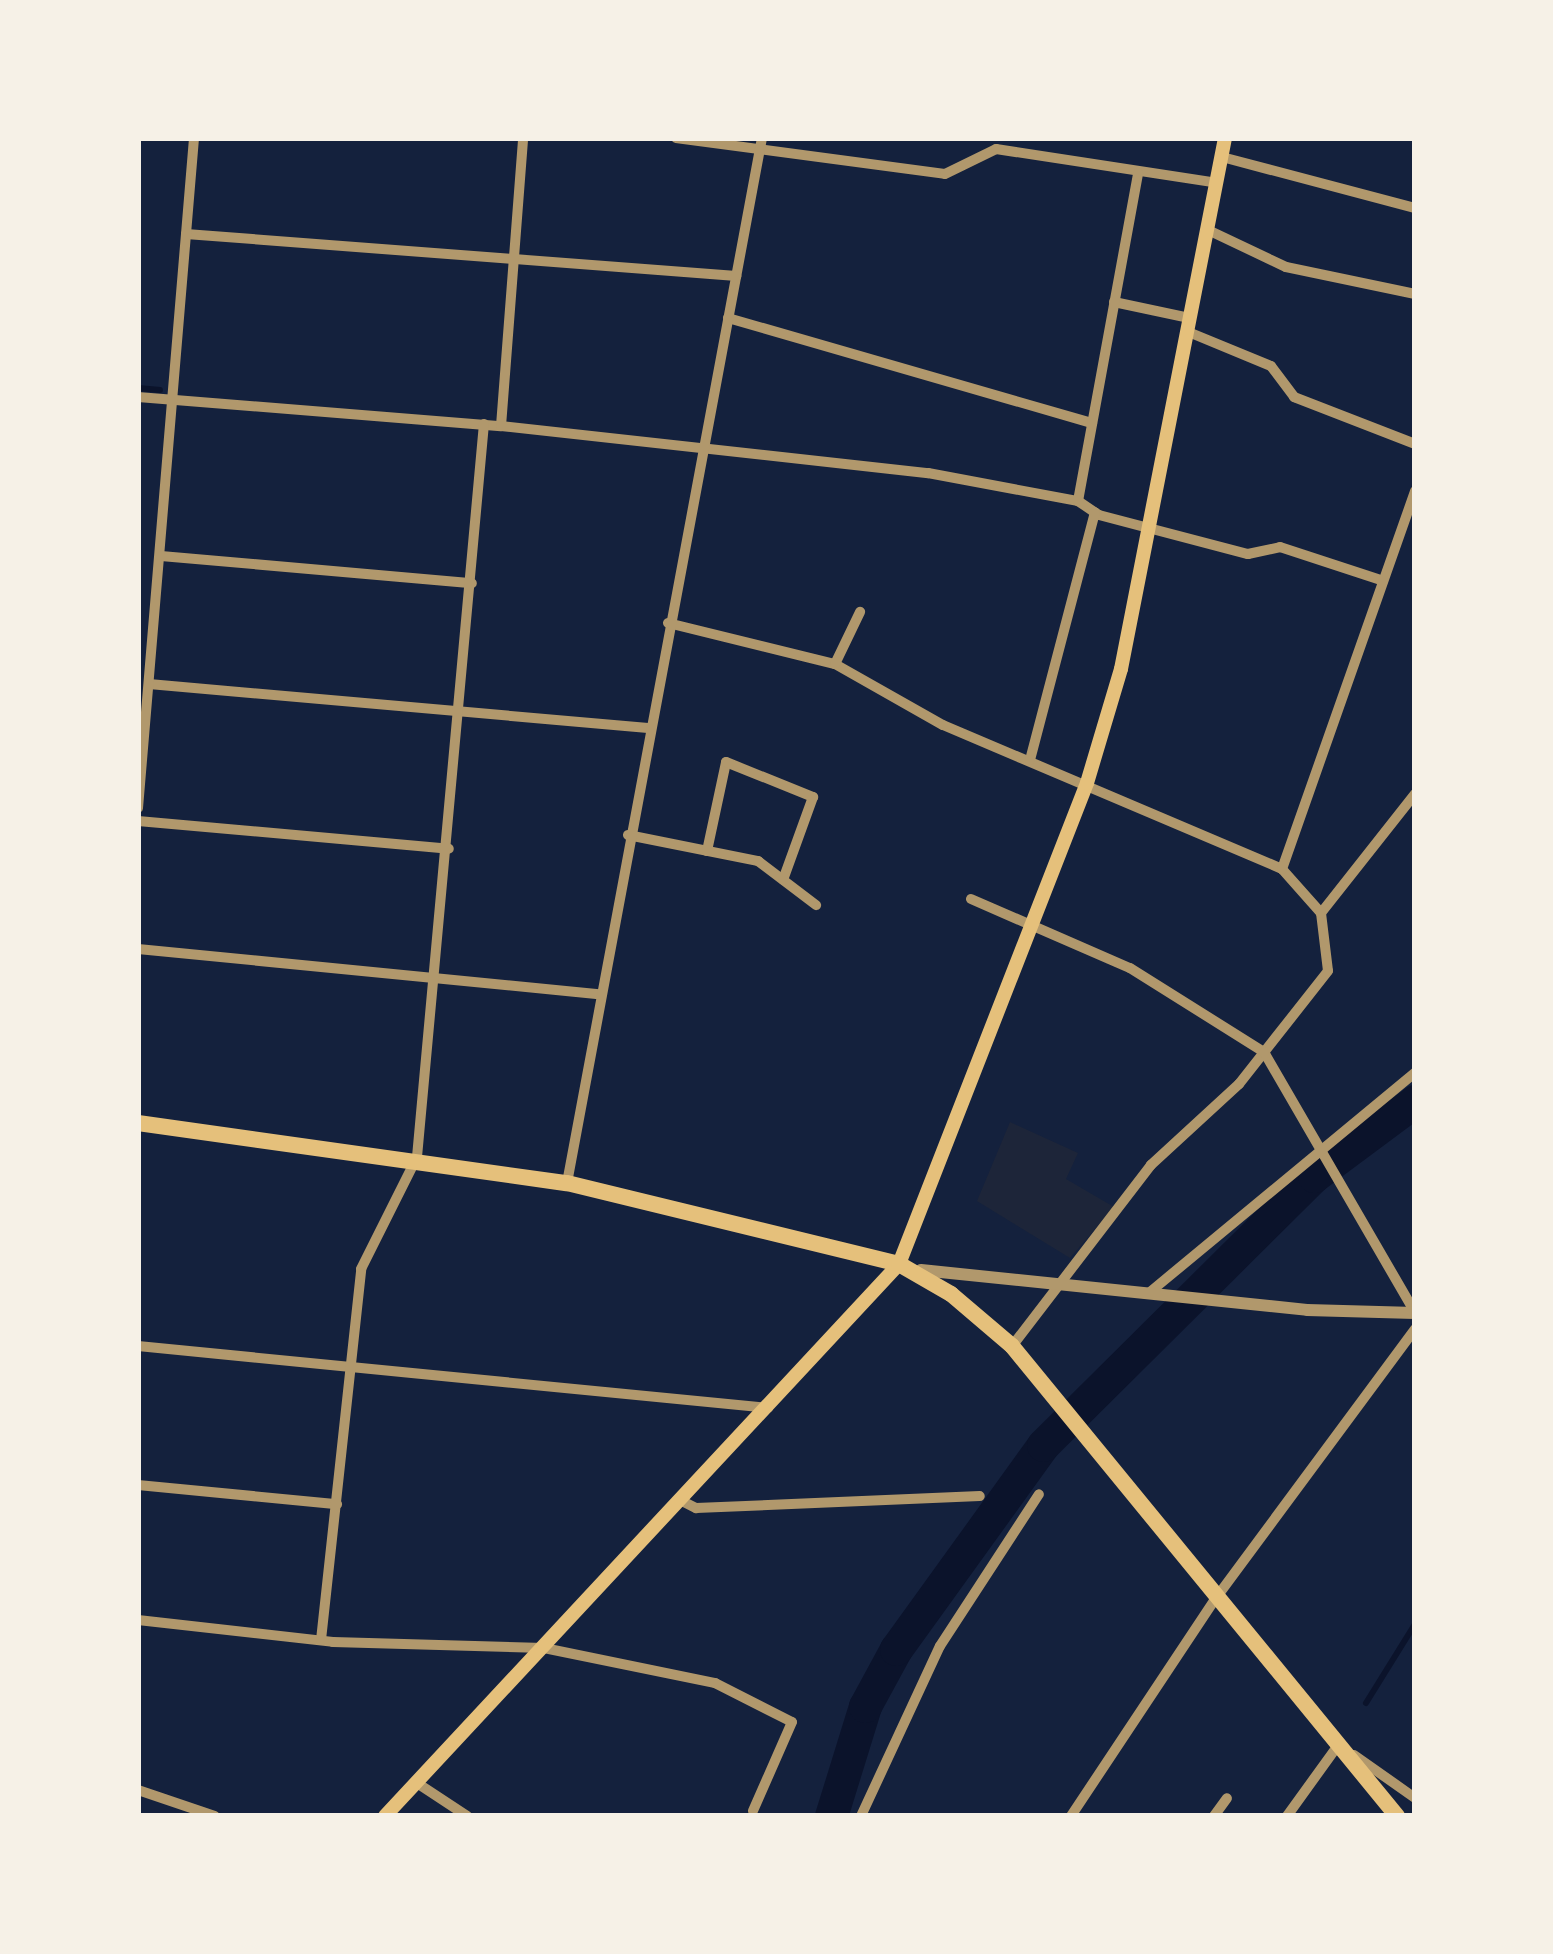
<!DOCTYPE html>
<style>
body{margin:0}
#map{position:relative;width:1553px;height:1954px;overflow:hidden;background:#14213d;font-family:"PT Serif",serif}
div>[style]{position:absolute}
.green>*{inset:0;background:#1d2539}
.stream>*{height:6px;margin:-3px;padding:0 3px;transform-origin:3px;border-radius:3px;background:#0b132b}
.river>*{height:33px;margin:-16.5px;padding:0 16.5px;transform-origin:16.5px;border-radius:16.5px;background:#0b132b}
.minor>*{height:10px;margin:-5px;padding:0 5px;transform-origin:5px;border-radius:5px;background:#b1986c}
.tertiary>*{height:12px;margin:-6px;padding:0 6px;transform-origin:6px;border-radius:6px;background:#b1986c}
.secondary>*{height:14px;margin:-7px;padding:0 7px;transform-origin:7px;border-radius:7px;background:#e5c07b}
.trunk>*{height:16px;margin:-8px;padding:0 8px;transform-origin:8px;border-radius:8px;background:#e5c07b}
span{translate:-50% -50%;white-space:nowrap;text-align:center;line-height:1.15;-webkit-text-stroke:12px #f6f1e7;paint-order:stroke}
.frame{position:absolute;inset:0;border:141px solid #f6f1e7;pointer-events:none}
</style>
<div id="map">
<div class="green">
<div style="clip-path:polygon(1010px 1122px,1078px 1153px,1066px 1179px,1114px 1207px,1070px 1258px,977px 1201px)"></div>
</div>
<div class="stream">
<div style="left:138px;top:388px;width:22px;rotate:5deg"></div>
<div style="left:1366px;top:1703px;width:93px;rotate:-58.2deg"></div>
</div>
<div class="river">
<div style="left:831px;top:1816px;width:115px;rotate:-72.8deg"></div>
<div style="left:865px;top:1706px;width:65px;rotate:-61.5deg"></div>
<div style="left:896px;top:1649px;width:251px;rotate:-54.2deg"></div>
<div style="left:1043px;top:1445px;width:382px;rotate:-44.8deg"></div>
<div style="left:1314px;top:1176px;width:126px;rotate:-36.6deg"></div>
</div>
<div class="minor">
<div style="left:676px;top:138px;width:271px;rotate:7.6deg"></div>
<div style="left:945px;top:174px;width:57px;rotate:-26.1deg"></div>
<div style="left:996px;top:149px;width:224px;rotate:8.7deg"></div>
<div style="left:1222px;top:157px;width:200px;rotate:14.8deg"></div>
<div style="left:1208px;top:230px;width:86px;rotate:25.4deg"></div>
<div style="left:1286px;top:267px;width:132px;rotate:11.8deg"></div>
<div style="left:186px;top:234px;width:552px;rotate:4.37deg"></div>
<div style="left:1114px;top:302px;width:77px;rotate:12deg"></div>
<div style="left:728px;top:318px;width:379px;rotate:16.1deg"></div>
<div style="left:1186px;top:331px;width:92px;rotate:22.4deg"></div>
<div style="left:1271px;top:366px;width:39px;rotate:53deg"></div>
<div style="left:1294px;top:397px;width:130px;rotate:21.2deg"></div>
<div style="left:138px;top:397px;width:364px;rotate:4.6deg"></div>
<div style="left:501px;top:426px;width:430px;rotate:6.3deg"></div>
<div style="left:928px;top:473px;width:153px;rotate:10.6deg"></div>
<div style="left:1078px;top:501px;width:25px;rotate:34deg"></div>
<div style="left:1099px;top:515px;width:154px;rotate:14.7deg"></div>
<div style="left:1248px;top:554px;width:33px;rotate:-12deg"></div>
<div style="left:1280px;top:547px;width:106px;rotate:18.1deg"></div>
<div style="left:501px;top:426px;width:289px;rotate:-85.6deg"></div>
<div style="left:1078px;top:501px;width:333px;rotate:-79.6deg"></div>
<div style="left:161px;top:556px;width:312px;rotate:5deg"></div>
<div style="left:668px;top:623px;width:172px;rotate:13.8deg"></div>
<div style="left:835px;top:664px;width:124px;rotate:29.5deg"></div>
<div style="left:943px;top:725px;width:368px;rotate:23deg"></div>
<div style="left:1282px;top:869px;width:59px;rotate:48.4deg"></div>
<div style="left:1321px;top:913px;width:58px;rotate:83.1deg"></div>
<div style="left:1328px;top:971px;width:144px;rotate:128.2deg"></div>
<div style="left:1239px;top:1084px;width:120px;rotate:137.4deg"></div>
<div style="left:1151px;top:1165px;width:228px;rotate:127.5deg"></div>
<div style="left:835px;top:664px;width:58px;rotate:-64.3deg"></div>
<div style="left:149px;top:684px;width:501px;rotate:5.04deg"></div>
<div style="left:1030px;top:760px;width:256px;rotate:-75.3deg"></div>
<div style="left:138px;top:808px;width:672px;rotate:-85.22deg"></div>
<div style="left:138px;top:821px;width:312px;rotate:5.1deg"></div>
<div style="left:628px;top:835px;width:133px;rotate:11.3deg"></div>
<div style="left:758px;top:861px;width:73px;rotate:37.2deg"></div>
<div style="left:707px;top:851px;width:91px;rotate:-77.9deg"></div>
<div style="left:726px;top:762px;width:94px;rotate:21.9deg"></div>
<div style="left:813px;top:797px;width:88px;rotate:109.9deg"></div>
<div style="left:1282px;top:869px;width:401px;rotate:-70.6deg"></div>
<div style="left:971px;top:899px;width:173px;rotate:23.5deg"></div>
<div style="left:1130px;top:968px;width:158px;rotate:32.1deg"></div>
<div style="left:1264px;top:1052px;width:302px;rotate:59.9deg"></div>
<div style="left:1321px;top:913px;width:152px;rotate:-51.7deg"></div>
<div style="left:138px;top:949px;width:463px;rotate:5.6deg"></div>
<div style="left:567px;top:1183px;width:1063px;rotate:-79.43deg"></div>
<div style="left:1150px;top:1292px;width:344px;rotate:-39.6deg"></div>
<div style="left:138px;top:1346px;width:633px;rotate:5.62deg"></div>
<div style="left:138px;top:1485px;width:200px;rotate:5.5deg"></div>
<div style="left:682px;top:1501px;width:16px;rotate:27deg"></div>
<div style="left:696px;top:1508px;width:284px;rotate:-2.4deg"></div>
<div style="left:138px;top:1620px;width:196px;rotate:6.4deg"></div>
<div style="left:333px;top:1642px;width:211px;rotate:1.6deg"></div>
<div style="left:544px;top:1648px;width:175px;rotate:11.6deg"></div>
<div style="left:715px;top:1683px;width:86px;rotate:26.9deg"></div>
<div style="left:792px;top:1722px;width:97px;rotate:113.7deg"></div>
<div style="left:321px;top:1640px;width:373px;rotate:-83.8deg"></div>
<div style="left:361px;top:1269px;width:125px;rotate:-63.4deg"></div>
<div style="left:417px;top:1157px;width:736px;rotate:-84.78deg"></div>
<div style="left:1354px;top:1755px;width:75px;rotate:35.2deg"></div>
<div style="left:417px;top:1783px;width:60px;rotate:33.4deg"></div>
<div style="left:138px;top:1790px;width:81px;rotate:18.7deg"></div>
<div style="left:861px;top:1816px;width:187px;rotate:-65.1deg"></div>
<div style="left:940px;top:1646px;width:181px;rotate:-56.9deg"></div>
<div style="left:1071px;top:1816px;width:262px;rotate:-56.4deg"></div>
<div style="left:1216px;top:1598px;width:335px;rotate:-53.5deg"></div>
<div style="left:1214px;top:1816px;width:22px;rotate:-54deg"></div>
<div style="left:1287px;top:1816px;width:89px;rotate:-54.2deg"></div>
</div>
<div class="tertiary">
<div style="left:921px;top:1270px;width:388px;rotate:5.9deg"></div>
<div style="left:1307px;top:1310px;width:108px;rotate:1.6deg"></div>
</div>
<div class="secondary">
<div style="left:385px;top:1816px;width:754px;rotate:-47.04deg"></div>
<div style="left:899px;top:1264px;width:516px;rotate:-68.65deg"></div>
<div style="left:1087px;top:783px;width:119px;rotate:-73.4deg"></div>
<div style="left:1121px;top:669px;width:541px;rotate:-78.92deg"></div>
</div>
<div class="trunk">
<div style="left:138px;top:1123px;width:433px;rotate:8deg"></div>
<div style="left:567px;top:1183px;width:342px;rotate:13.7deg"></div>
<div style="left:899px;top:1264px;width:60px;rotate:30deg"></div>
<div style="left:951px;top:1294px;width:80px;rotate:40.4deg"></div>
<div style="left:1012px;top:1346px;width:608px;rotate:50.68deg"></div>
</div>
<div class="frame"></div>
</div>
